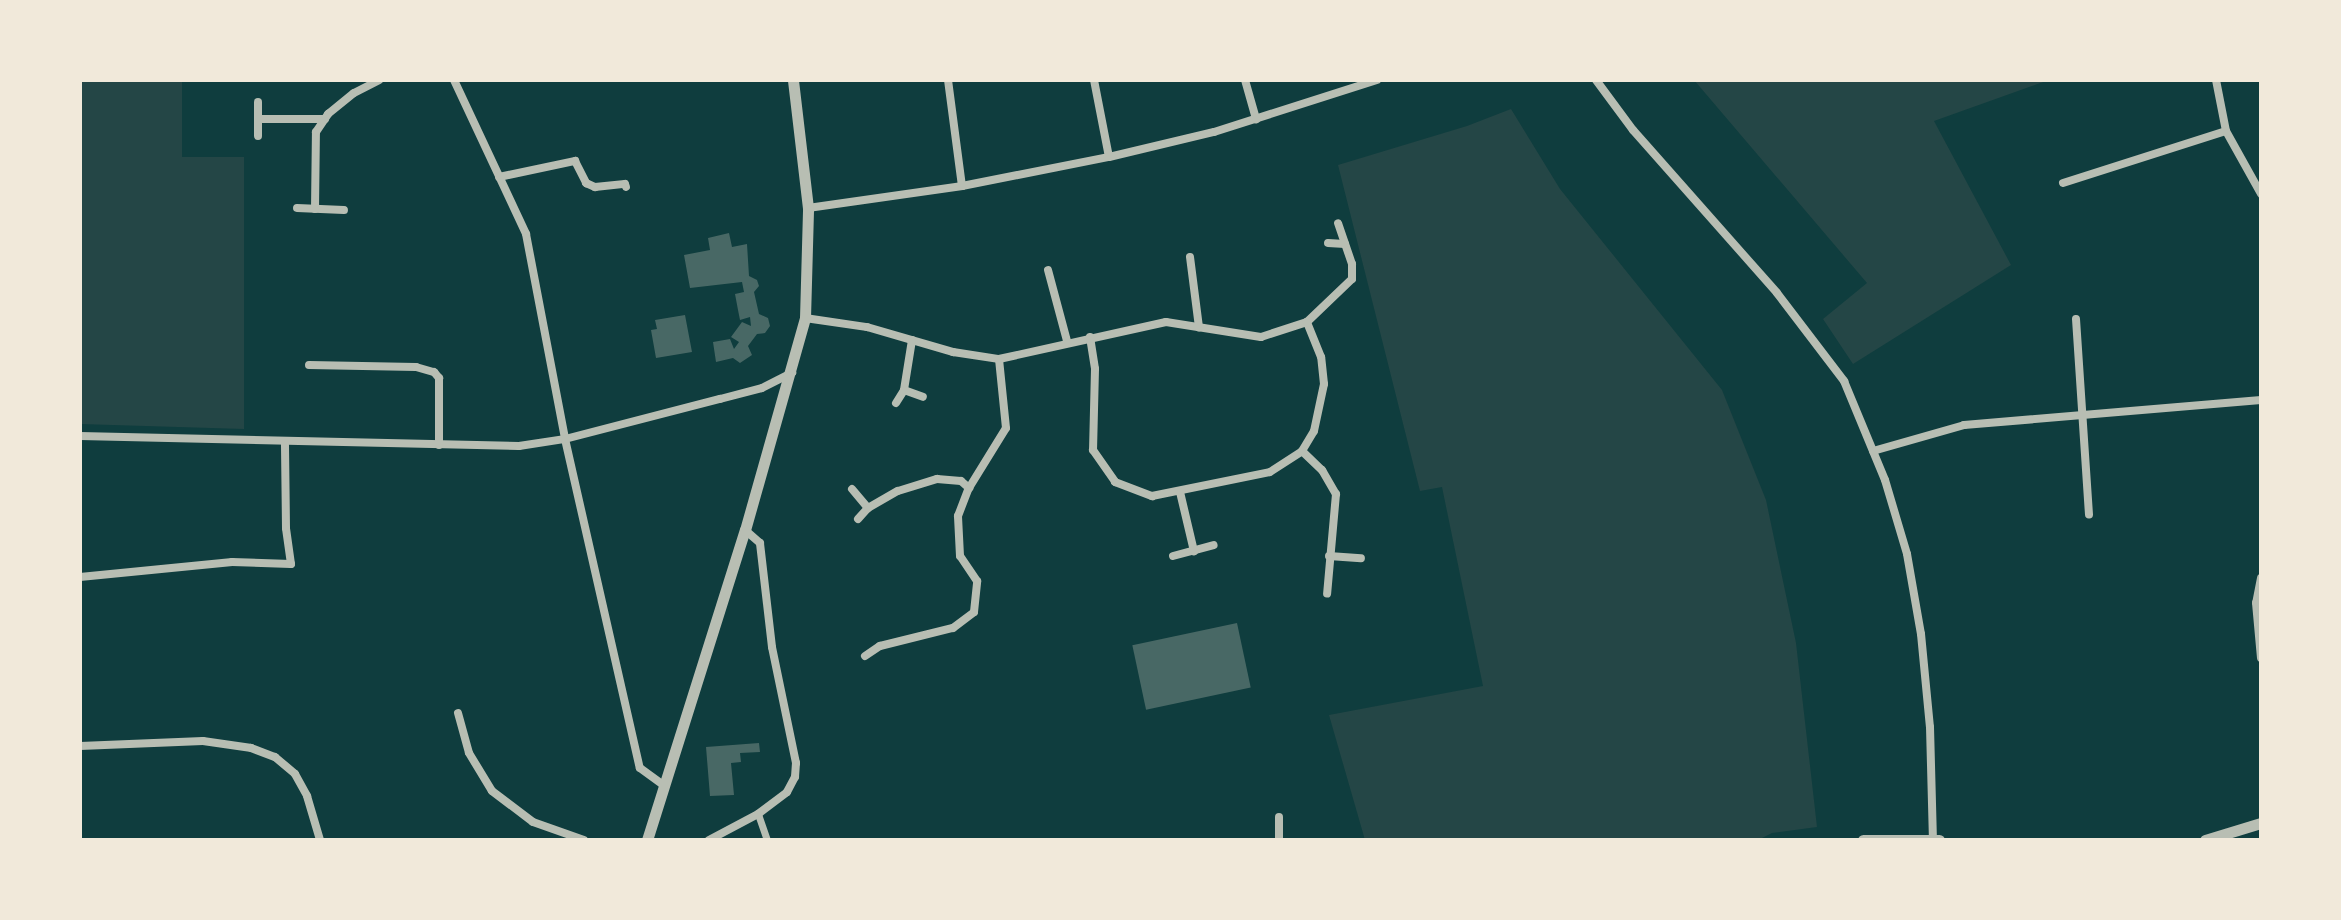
<!DOCTYPE html>
<style>
body{margin:0}
#map{position:relative;width:2341px;height:920px;overflow:hidden;background:#0f3d3e;font-family:"Exo 2",sans-serif}
div>[style]{position:absolute}
.green>*{inset:0;background:#244646}
.building>*{inset:0;background:#486865;transform-origin:0 0}
.pedestrian>*{height:7px;margin:-3.5px;padding:0 3.5px;transform-origin:3.5px;border-radius:3.5px;background:#b8beb3}
.minor>*{height:8px;margin:-4px;padding:0 4px;transform-origin:4px;border-radius:4px;background:#b8beb3}
.tertiary>*{height:11px;margin:-5.5px;padding:0 5.5px;transform-origin:5.5px;border-radius:5.5px;background:#b8beb3}
span{translate:-50% -50%;white-space:nowrap;text-align:center;line-height:1.15;-webkit-text-stroke:8px #f1e9da;paint-order:stroke}
.frame{position:absolute;inset:0;border:82px solid #f1e9da;pointer-events:none}
</style>
<div id="map">
<div class="green">
<div style="clip-path:polygon(80px 80px,182px 80px,182px 157px,244px 157px,244px 429px,80px 424px)"></div>
<div style="clip-path:polygon(1694px 80px,2049px 80px,1934px 121px,2011px 265px,1853px 364px,1823px 319px,1867px 283px)"></div>
<div style="clip-path:polygon(1511px 109px,1560px 189px,1722px 390px,1766px 500px,1796px 643px,1817px 827px,1772px 833px,1758px 840px,1365px 840px,1329px 715px,1483px 686px,1442px 487px,1420px 491px,1338px 165px,1467px 126px)"></div>
</div>
<div class="building">
<div style="clip-path:polygon(729px 233px,732px 247px,747px 244px,749px 276px,757px 280px,759px 286px,754px 292px,759px 314px,768px 318px,770px 326px,765px 333px,757px 334px,748px 346px,752px 355px,740px 363px,733px 358px,716px 362px,713px 342px,730px 339px,734px 349px,739px 342px,731px 337px,742px 322px,751px 326px,750px 317px,740px 320px,738px 310px,735px 294px,744px 292px,742px 282px,690px 288px,684px 255px,710px 250px,708px 238px)"></div>
<div style="clip-path:polygon(685px 315px,692px 352px,656px 358px,651px 330px,657px 329px,655px 320px)"></div>
<div style="left:1237px;top:623px;width:66px;height:107px;rotate:78deg"></div>
<div style="clip-path:polygon(759px 743px,760px 752px,740px 753px,741px 762px,731px 763px,734px 795px,710px 796px,706px 747px)"></div>
</div>
<div class="pedestrian">
<div style="left:758px;top:814px;width:28px;rotate:71deg"></div>
</div>
<div class="minor">
<div style="left:454px;top:80px;width:170px;rotate:64.9deg"></div>
<div style="left:526px;top:234px;width:209px;rotate:79.2deg"></div>
<div style="left:565px;top:439px;width:337px;rotate:77.2deg"></div>
<div style="left:640px;top:768px;width:31px;rotate:36deg"></div>
<div style="left:948px;top:80px;width:107px;rotate:82.5deg"></div>
<div style="left:1094px;top:80px;width:78px;rotate:79deg"></div>
<div style="left:1245px;top:80px;width:41px;rotate:74.2deg"></div>
<div style="left:1596px;top:80px;width:62px;rotate:53.5deg"></div>
<div style="left:1633px;top:130px;width:217px;rotate:48.5deg"></div>
<div style="left:1777px;top:293px;width:111px;rotate:52.7deg"></div>
<div style="left:1844px;top:381px;width:107px;rotate:67.5deg"></div>
<div style="left:1885px;top:480px;width:77px;rotate:73.4deg"></div>
<div style="left:1907px;top:554px;width:81px;rotate:80.1deg"></div>
<div style="left:1921px;top:634px;width:93px;rotate:84.5deg"></div>
<div style="left:1930px;top:727px;width:113px;rotate:88.5deg"></div>
<div style="left:2216px;top:80px;width:52px;rotate:78.9deg"></div>
<div style="left:2226px;top:131px;width:72px;rotate:60.9deg"></div>
<div style="left:258px;top:119px;width:67px"></div>
<div style="left:258px;top:136px;width:34px;rotate:-90deg"></div>
<div style="left:499px;top:177px;width:78px;rotate:-11.9deg"></div>
<div style="left:575px;top:161px;width:25px;rotate:63deg"></div>
<div style="left:586px;top:183px;width:10px;rotate:24deg"></div>
<div style="left:595px;top:187px;width:30px;rotate:-6deg"></div>
<div style="left:625px;top:184px;width:3px;rotate:72deg"></div>
<div style="left:2063px;top:183px;width:171px;rotate:-17.7deg"></div>
<div style="left:297px;top:208px;width:47px;rotate:2.4deg"></div>
<div style="left:808px;top:208px;width:156px;rotate:-8.1deg"></div>
<div style="left:962px;top:186px;width:150px;rotate:-11.2deg"></div>
<div style="left:1109px;top:157px;width:108px;rotate:-13.4deg"></div>
<div style="left:1214px;top:132px;width:171px;rotate:-17.7deg"></div>
<div style="left:315px;top:209px;width:77px;rotate:-89.3deg"></div>
<div style="left:316px;top:132px;width:22px;rotate:-56deg"></div>
<div style="left:328px;top:114px;width:33px;rotate:-39deg"></div>
<div style="left:354px;top:93px;width:28px;rotate:-27deg"></div>
<div style="left:1328px;top:243px;width:17px;rotate:3deg"></div>
<div style="left:1190px;top:257px;width:71px;rotate:82.7deg"></div>
<div style="left:1048px;top:270px;width:73px;rotate:75deg"></div>
<div style="left:805px;top:318px;width:63px;rotate:8.3deg"></div>
<div style="left:867px;top:327px;width:90px;rotate:16.2deg"></div>
<div style="left:953px;top:352px;width:47px;rotate:8.7deg"></div>
<div style="left:999px;top:359px;width:171px;rotate:-12.5deg"></div>
<div style="left:1166px;top:322px;width:96px;rotate:9deg"></div>
<div style="left:1261px;top:337px;width:48px;rotate:-18.1deg"></div>
<div style="left:1307px;top:322px;width:62px;rotate:-43.7deg"></div>
<div style="left:1352px;top:279px;width:15px;rotate:-90deg"></div>
<div style="left:1352px;top:264px;width:43px;rotate:-108.9deg"></div>
<div style="left:2076px;top:319px;width:196px;rotate:86.2deg"></div>
<div style="left:1090px;top:337px;width:32px;rotate:81deg"></div>
<div style="left:1095px;top:369px;width:81px;rotate:91.4deg"></div>
<div style="left:1093px;top:450px;width:39px;rotate:55deg"></div>
<div style="left:1115px;top:482px;width:40px;rotate:21deg"></div>
<div style="left:1152px;top:496px;width:120px;rotate:-11.5deg"></div>
<div style="left:1270px;top:472px;width:38px;rotate:-33deg"></div>
<div style="left:1302px;top:451px;width:23px;rotate:-59deg"></div>
<div style="left:1314px;top:431px;width:48px;rotate:-78deg"></div>
<div style="left:1324px;top:384px;width:27px;rotate:-96deg"></div>
<div style="left:1321px;top:357px;width:38px;rotate:-112deg"></div>
<div style="left:912px;top:340px;width:51px;rotate:99.1deg"></div>
<div style="left:904px;top:390px;width:20px;rotate:20deg"></div>
<div style="left:309px;top:365px;width:107px;rotate:1.1deg"></div>
<div style="left:416px;top:367px;width:19px;rotate:16deg"></div>
<div style="left:434px;top:372px;width:8px;rotate:50deg"></div>
<div style="left:439px;top:378px;width:67px;rotate:90deg"></div>
<div style="left:896px;top:403px;width:15px;rotate:-58deg"></div>
<div style="left:80px;top:436px;width:439px;rotate:1.3deg"></div>
<div style="left:519px;top:446px;width:47px;rotate:-8.7deg"></div>
<div style="left:565px;top:439px;width:160px;rotate:-14.5deg"></div>
<div style="left:720px;top:399px;width:43px;rotate:-14.7deg"></div>
<div style="left:762px;top:388px;width:34px;rotate:-27deg"></div>
<div style="left:1302px;top:451px;width:28px;rotate:44deg"></div>
<div style="left:1322px;top:470px;width:28px;rotate:60deg"></div>
<div style="left:1336px;top:494px;width:100px;rotate:95.1deg"></div>
<div style="left:1873px;top:451px;width:95px;rotate:-15.9deg"></div>
<div style="left:1964px;top:425px;width:298px;rotate:-4.8deg"></div>
<div style="left:852px;top:489px;width:25px;rotate:50deg"></div>
<div style="left:1180px;top:492px;width:61px;rotate:76.7deg"></div>
<div style="left:858px;top:519px;width:15px;rotate:-48deg"></div>
<div style="left:868px;top:508px;width:34px;rotate:-30deg"></div>
<div style="left:898px;top:491px;width:41px;rotate:-17.1deg"></div>
<div style="left:937px;top:479px;width:24px;rotate:5deg"></div>
<div style="left:961px;top:481px;width:11px;rotate:41deg"></div>
<div style="left:1173px;top:556px;width:42px;rotate:-15deg"></div>
<div style="left:1329px;top:556px;width:32px;rotate:4deg"></div>
<div style="left:80px;top:577px;width:153px;rotate:-5.6deg"></div>
<div style="left:232px;top:562px;width:59px;rotate:1.9deg"></div>
<div style="left:291px;top:564px;width:36px;rotate:-98deg"></div>
<div style="left:286px;top:528px;width:87px;rotate:-90.7deg"></div>
<div style="left:2261px;top:578px;width:25px;rotate:101deg"></div>
<div style="left:2256px;top:603px;width:55px;rotate:84.8deg"></div>
<div style="left:865px;top:656px;width:18px;rotate:-34deg"></div>
<div style="left:880px;top:646px;width:75px;rotate:-13.9deg"></div>
<div style="left:953px;top:628px;width:26px;rotate:-37deg"></div>
<div style="left:974px;top:612px;width:31px;rotate:-84deg"></div>
<div style="left:977px;top:581px;width:30px;rotate:-124deg"></div>
<div style="left:960px;top:556px;width:40px;rotate:-92.9deg"></div>
<div style="left:958px;top:516px;width:30px;rotate:-69deg"></div>
<div style="left:969px;top:488px;width:70px;rotate:-58.3deg"></div>
<div style="left:1006px;top:428px;width:69px;rotate:-95.8deg"></div>
<div style="left:458px;top:713px;width:41px;rotate:74.6deg"></div>
<div style="left:469px;top:753px;width:44px;rotate:58.8deg"></div>
<div style="left:492px;top:791px;width:51px;rotate:37.1deg"></div>
<div style="left:533px;top:822px;width:54px;rotate:19.4deg"></div>
<div style="left:80px;top:746px;width:123px;rotate:-2.3deg"></div>
<div style="left:203px;top:741px;width:49px;rotate:8.3deg"></div>
<div style="left:251px;top:748px;width:26px;rotate:21deg"></div>
<div style="left:275px;top:757px;width:26px;rotate:40deg"></div>
<div style="left:295px;top:774px;width:25px;rotate:61deg"></div>
<div style="left:307px;top:796px;width:46px;rotate:73.5deg"></div>
<div style="left:1279px;top:817px;width:23px;rotate:90deg"></div>
<div style="left:709px;top:840px;width:55px;rotate:-28deg"></div>
<div style="left:758px;top:814px;width:36px;rotate:-37deg"></div>
<div style="left:787px;top:792px;width:17px;rotate:-62deg"></div>
<div style="left:795px;top:777px;width:14px;rotate:-86deg"></div>
<div style="left:796px;top:763px;width:118px;rotate:-101.7deg"></div>
<div style="left:772px;top:647px;width:105px;rotate:-96.6deg"></div>
<div style="left:760px;top:543px;width:20px;rotate:-139deg"></div>
</div>
<div class="tertiary">
<div style="left:647px;top:840px;width:325px;rotate:-72.5deg"></div>
<div style="left:745px;top:530px;width:220px;rotate:-74.2deg"></div>
<div style="left:805px;top:318px;width:110px;rotate:-88.4deg"></div>
<div style="left:808px;top:208px;width:129px;rotate:-96.7deg"></div>
<div style="left:1863px;top:840px;width:76px"></div>
<div style="left:2205px;top:840px;width:59px;rotate:-16.9deg"></div>
</div>
<div class="frame"></div>
</div>
